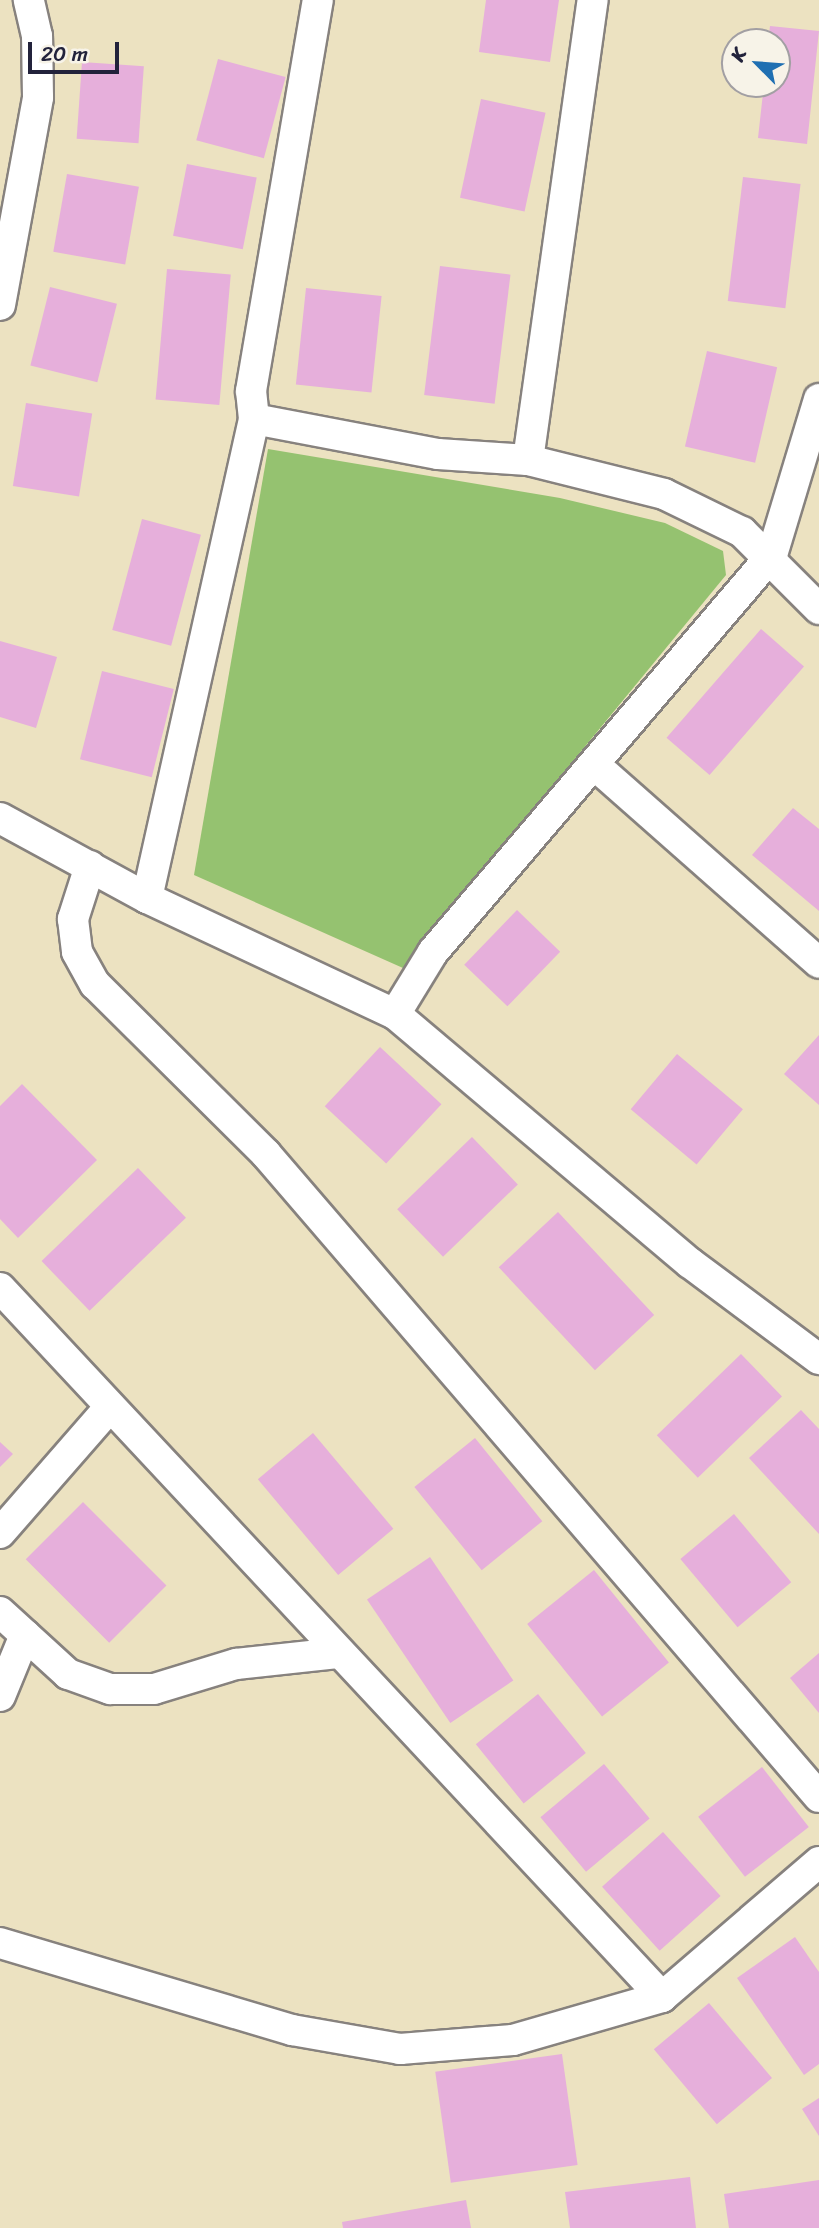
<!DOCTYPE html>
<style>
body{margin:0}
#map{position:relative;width:819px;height:2228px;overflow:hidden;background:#ece2c1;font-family:Sriracha,sans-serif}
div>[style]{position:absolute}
.green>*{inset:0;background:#95c270}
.building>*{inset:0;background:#e6afdb;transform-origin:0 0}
.roads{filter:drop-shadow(2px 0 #87827e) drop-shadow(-2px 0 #87827e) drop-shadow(0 2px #87827e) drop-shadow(0 -2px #87827e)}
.street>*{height:30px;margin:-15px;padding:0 15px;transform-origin:15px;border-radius:15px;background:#fff}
span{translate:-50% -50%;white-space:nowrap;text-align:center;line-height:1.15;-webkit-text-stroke:7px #f7f3e8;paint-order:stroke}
.north{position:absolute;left:721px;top:28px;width:70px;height:70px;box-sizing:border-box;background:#f7f3e8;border:2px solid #a29fa3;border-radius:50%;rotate:295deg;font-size:19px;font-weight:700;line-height:28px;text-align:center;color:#22223b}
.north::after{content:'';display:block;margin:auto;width:24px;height:32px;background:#1f6fb2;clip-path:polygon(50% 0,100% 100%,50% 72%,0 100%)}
.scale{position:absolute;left:28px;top:42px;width:91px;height:32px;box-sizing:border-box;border:4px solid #22223b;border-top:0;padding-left:9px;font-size:21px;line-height:24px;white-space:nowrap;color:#22223b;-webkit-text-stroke:5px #f7f3e8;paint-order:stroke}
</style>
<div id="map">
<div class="green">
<div style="clip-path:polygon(268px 449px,560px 498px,665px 523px,723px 551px,726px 575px,403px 968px,194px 875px)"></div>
</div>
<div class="building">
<div style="clip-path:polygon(486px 0,559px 0,550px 62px,479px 52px)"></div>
<div style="clip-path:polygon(770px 26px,819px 31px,807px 144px,758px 138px,764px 84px,777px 84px,777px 42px,768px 42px)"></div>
<div style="left:218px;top:59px;width:70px;height:84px;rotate:15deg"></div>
<div style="left:82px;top:62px;width:62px;height:77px;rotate:4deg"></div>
<div style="left:481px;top:99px;width:66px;height:101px;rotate:12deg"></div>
<div style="left:187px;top:164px;width:71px;height:73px;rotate:11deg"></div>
<div style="left:67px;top:174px;width:73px;height:79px;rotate:10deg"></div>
<div style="left:743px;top:177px;width:58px;height:125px;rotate:7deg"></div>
<div style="left:440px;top:266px;width:71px;height:130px;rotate:7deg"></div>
<div style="left:167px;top:269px;width:64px;height:131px;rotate:5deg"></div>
<div style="left:50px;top:287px;width:69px;height:81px;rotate:14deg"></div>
<div style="left:306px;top:288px;width:76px;height:97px;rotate:6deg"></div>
<div style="left:707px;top:351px;width:72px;height:98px;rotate:13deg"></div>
<div style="left:26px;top:403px;width:67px;height:84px;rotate:9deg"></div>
<div style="left:142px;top:519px;width:61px;height:115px;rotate:15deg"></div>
<div style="left:761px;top:629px;width:57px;height:144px;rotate:41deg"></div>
<div style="clip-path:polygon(0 641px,57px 657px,36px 728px,0 717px)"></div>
<div style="left:102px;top:671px;width:74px;height:91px;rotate:14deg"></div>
<div style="clip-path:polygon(793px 808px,819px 829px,819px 911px,752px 855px)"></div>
<div style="left:517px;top:910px;width:60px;height:76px;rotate:44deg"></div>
<div style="clip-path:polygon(819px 1035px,819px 1105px,784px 1074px)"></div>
<div style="left:380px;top:1047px;width:84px;height:81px;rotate:43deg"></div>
<div style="left:677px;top:1054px;width:86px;height:72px;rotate:40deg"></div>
<div style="clip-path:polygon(22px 1084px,97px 1160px,18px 1238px,0 1219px,0 1106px)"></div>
<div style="left:472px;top:1137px;width:66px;height:104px;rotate:46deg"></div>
<div style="left:138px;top:1168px;width:69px;height:134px;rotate:46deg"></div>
<div style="left:558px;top:1212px;width:141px;height:81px;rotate:47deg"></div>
<div style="left:741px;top:1354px;width:59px;height:117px;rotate:46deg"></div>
<div style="clip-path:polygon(801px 1410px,819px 1429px,819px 1534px,749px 1458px)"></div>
<div style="left:313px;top:1433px;width:125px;height:72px;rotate:50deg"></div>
<div style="left:475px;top:1438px;width:107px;height:78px;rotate:51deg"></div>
<div style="clip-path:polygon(0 1442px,13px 1454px,0 1467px)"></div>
<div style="left:83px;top:1502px;width:118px;height:81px;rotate:45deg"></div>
<div style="left:734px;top:1514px;width:89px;height:70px;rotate:50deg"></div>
<div style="left:430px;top:1557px;width:149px;height:76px;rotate:56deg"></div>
<div style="left:594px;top:1570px;width:119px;height:86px;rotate:51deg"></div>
<div style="clip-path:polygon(819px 1653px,819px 1713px,790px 1678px)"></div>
<div style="left:538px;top:1694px;width:76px;height:80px;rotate:51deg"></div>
<div style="left:604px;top:1764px;width:71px;height:83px;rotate:50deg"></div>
<div style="left:762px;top:1767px;width:76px;height:81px;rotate:52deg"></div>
<div style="left:663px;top:1832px;width:86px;height:82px;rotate:48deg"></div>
<div style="clip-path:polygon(795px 1937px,819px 1972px,819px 2064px,804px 2075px,737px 1978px)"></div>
<div style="left:709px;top:2003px;width:98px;height:72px;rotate:50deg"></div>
<div style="left:562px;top:2054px;width:112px;height:128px;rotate:82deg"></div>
<div style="clip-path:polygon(819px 2098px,819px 2136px,802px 2109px)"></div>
<div style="clip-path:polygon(690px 2177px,696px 2228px,570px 2228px,565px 2192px)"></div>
<div style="clip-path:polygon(819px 2180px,819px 2228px,729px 2228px,724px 2194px)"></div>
<div style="clip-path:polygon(466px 2200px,471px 2228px,343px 2228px,342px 2222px)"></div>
</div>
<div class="roads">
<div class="street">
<div style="left:0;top:305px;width:211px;rotate:-79.6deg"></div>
<div style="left:38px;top:97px;width:61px;rotate:-90.9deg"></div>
<div style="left:37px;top:36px;width:37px;rotate:-103deg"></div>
<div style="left:254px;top:419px;width:187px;rotate:10.8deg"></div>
<div style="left:438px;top:454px;width:90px;rotate:3.8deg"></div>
<div style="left:528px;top:460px;width:140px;rotate:14deg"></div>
<div style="left:664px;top:494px;width:87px;rotate:26deg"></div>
<div style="left:742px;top:532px;width:109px;rotate:45deg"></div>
<div style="left:528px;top:460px;width:465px;rotate:-82deg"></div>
<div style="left:597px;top:767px;width:296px;rotate:41.4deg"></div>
<div style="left:0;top:818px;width:167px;rotate:28.6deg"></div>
<div style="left:147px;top:898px;width:274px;rotate:25.1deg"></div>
<div style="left:395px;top:1014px;width:386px;rotate:40.2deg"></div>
<div style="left:690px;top:1263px;width:161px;rotate:36.7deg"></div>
<div style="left:90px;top:866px;width:56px;rotate:107.8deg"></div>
<div style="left:73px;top:919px;width:33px;rotate:83deg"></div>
<div style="left:77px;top:952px;width:37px;rotate:61deg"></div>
<div style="left:95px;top:984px;width:241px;rotate:44.8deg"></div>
<div style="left:266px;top:1154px;width:848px;rotate:49.3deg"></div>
<div style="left:147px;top:898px;width:491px;rotate:-77.4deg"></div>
<div style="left:254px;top:419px;width:28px;rotate:-96deg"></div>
<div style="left:251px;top:391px;width:397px;rotate:-80.3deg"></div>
<div style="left:395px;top:1014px;width:73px;rotate:-58.5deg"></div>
<div style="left:433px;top:952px;width:522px;rotate:-49.51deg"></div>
<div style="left:772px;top:555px;width:163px;rotate:-73.2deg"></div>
<div style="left:0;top:1288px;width:970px;rotate:46.96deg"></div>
<div style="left:662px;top:1997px;width:207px;rotate:-40.7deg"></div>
<div style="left:0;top:1533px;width:167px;rotate:-48.9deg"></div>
<div style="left:0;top:1612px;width:92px;rotate:42.4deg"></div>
<div style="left:68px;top:1674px;width:45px;rotate:19.7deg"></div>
<div style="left:110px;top:1689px;width:44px"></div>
<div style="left:154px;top:1689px;width:86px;rotate:-17deg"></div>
<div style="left:236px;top:1664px;width:102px;rotate:-6.2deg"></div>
<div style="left:0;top:1696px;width:66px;rotate:-67.7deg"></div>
<div style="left:0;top:1943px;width:305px;rotate:16.6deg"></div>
<div style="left:292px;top:2030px;width:110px;rotate:10deg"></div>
<div style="left:400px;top:2049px;width:113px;rotate:-4.6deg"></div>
<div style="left:513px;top:2040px;width:155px;rotate:-16.1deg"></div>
</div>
</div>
<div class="north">K</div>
<div class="scale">20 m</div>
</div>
